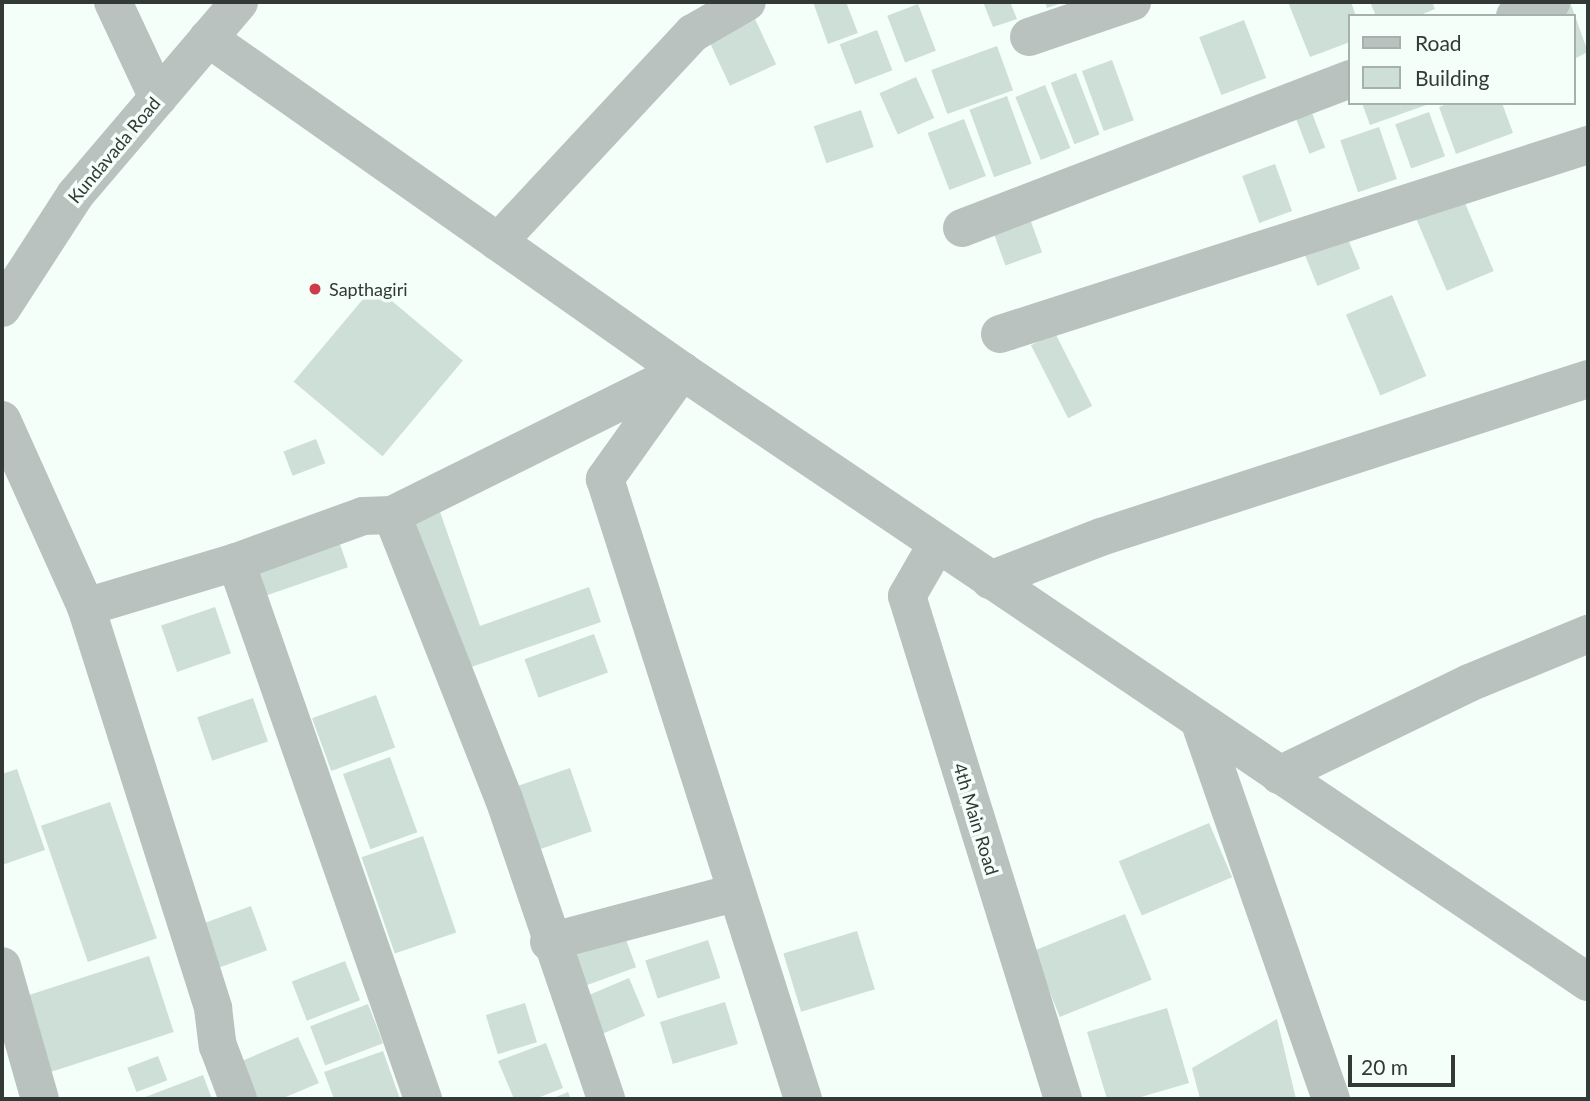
<!DOCTYPE html>
<style>
body{margin:0}
#map{position:relative;width:1590px;height:1101px;overflow:hidden;background:#f4fffa;font-family:Lato,sans-serif}
div>[style]{position:absolute}
.building>*{inset:0;background:#cddfd7;transform-origin:0 0}
.minor>*{height:38px;margin:-19px;padding:0 19px;transform-origin:19px;border-radius:19px;background:#bac2bf}
.dots>*{width:19px;height:19px;translate:-50% -50%;box-sizing:border-box;border:4px solid #f4fffa;border-radius:50%}
span{translate:-50% -50%;white-space:nowrap;text-align:center;line-height:1.15;-webkit-text-stroke:7px #f4fffa;paint-order:stroke}
.street-label{font-size:18px;color:#323936}
.poi-label{font-size:18px;color:#323936}
.left{translate:0 -50%;text-align:left}
.frame{position:absolute;inset:0;border:4px solid #323936;pointer-events:none}
.legend{position:absolute;left:1348px;top:14px;width:228px;height:91px;box-sizing:border-box;background:#f4fffa;border:2px solid #a6b0ac;margin:0;padding:9px 12px;list-style:none;font-size:21px;color:#323936}
.legend li{display:flex;align-items:center;gap:14px;height:35px}
.legend b{width:35px;border:2px solid #a6b0ac}
.scale{position:absolute;left:1348px;top:1055px;width:107px;height:32px;box-sizing:border-box;border:4px solid #323936;border-top:0;padding-left:9px;font-size:21px;line-height:24px;white-space:nowrap;color:#323936;-webkit-text-stroke:5px #f4fffa;paint-order:stroke}
</style>
<div id="map">
<div class="building">
<div style="clip-path:polygon(813px 2px,846px 2px,858px 33px,828px 44px)"></div>
<div style="clip-path:polygon(983px 2px,1010px 2px,1017px 19px,993px 27px)"></div>
<div style="clip-path:polygon(1045px 2px,1065px 2px,1047px 8px)"></div>
<div style="clip-path:polygon(1288px 2px,1351px 2px,1356px 16px,1350px 16px,1350px 42px,1310px 57px)"></div>
<div style="clip-path:polygon(1370px 2px,1432px 2px,1435px 9px,1418px 16px,1376px 16px)"></div>
<div style="clip-path:polygon(1564px 2px,1570px 2px,1588px 52px,1574px 59px,1574px 16px,1535px 16px)"></div>
<div style="left:918px;top:4px;width:50px;height:33px;rotate:69deg"></div>
<div style="left:755px;top:19px;width:50px;height:51px;rotate:65deg"></div>
<div style="left:1244px;top:20px;width:62px;height:48px;rotate:69deg"></div>
<div style="left:877px;top:30px;width:43px;height:40px;rotate:69deg"></div>
<div style="left:997px;top:46px;width:47px;height:70px;rotate:70deg"></div>
<div style="left:1112px;top:60px;width:64px;height:32px;rotate:70deg"></div>
<div style="left:1076px;top:73px;width:66px;height:27px;rotate:69deg"></div>
<div style="left:916px;top:77px;width:45px;height:40px;rotate:66deg"></div>
<div style="left:1045px;top:85px;width:68px;height:32px;rotate:68deg"></div>
<div style="left:1007px;top:96px;width:72px;height:40px;rotate:70deg"></div>
<div style="left:1307px;top:100px;width:51px;height:17px;rotate:69deg"></div>
<div style="clip-path:polygon(1362px 103px,1429px 103px,1429px 104px,1370px 125px)"></div>
<div style="clip-path:polygon(1449px 103px,1502px 103px,1513px 133px,1456px 154px,1439px 107px)"></div>
<div style="left:861px;top:110px;width:39px;height:50px;rotate:71deg"></div>
<div style="left:1429px;top:112px;width:47px;height:36px;rotate:70deg"></div>
<div style="left:964px;top:119px;width:61px;height:39px;rotate:69deg"></div>
<div style="left:1379px;top:127px;width:55px;height:41px;rotate:71deg"></div>
<div style="left:1275px;top:164px;width:50px;height:35px;rotate:70deg"></div>
<div style="left:1459px;top:189px;width:89px;height:51px;rotate:67deg"></div>
<div style="left:1026px;top:208px;width:47px;height:39px;rotate:70deg"></div>
<div style="left:1344px;top:229px;width:43px;height:46px;rotate:68deg"></div>
<div style="left:374px;top:286px;width:116px;height:125px;rotate:40deg"></div>
<div style="left:1392px;top:295px;width:88px;height:50px;rotate:67deg"></div>
<div style="left:1055px;top:333px;width:82px;height:27px;rotate:63deg"></div>
<div style="left:316px;top:439px;width:26px;height:35px;rotate:69deg"></div>
<div style="clip-path:polygon(432px 489px,480px 626px,589px 587px,601px 622px,457px 672px,398px 501px)"></div>
<div style="left:332px;top:521px;width:49px;height:101px;rotate:71deg"></div>
<div style="left:215px;top:607px;width:49px;height:57px;rotate:71deg"></div>
<div style="left:594px;top:634px;width:41px;height:74px;rotate:70deg"></div>
<div style="left:376px;top:695px;width:56px;height:68px;rotate:70deg"></div>
<div style="left:253px;top:698px;width:46px;height:59px;rotate:71deg"></div>
<div style="left:390px;top:757px;width:80px;height:50px;rotate:70deg"></div>
<div style="left:570px;top:768px;width:67px;height:68px;rotate:71deg"></div>
<div style="clip-path:polygon(17px 769px,45px 850px,2px 865px,2px 774px)"></div>
<div style="left:110px;top:802px;width:144px;height:73px;rotate:71deg"></div>
<div style="left:1209px;top:823px;width:59px;height:98px;rotate:67deg"></div>
<div style="left:423px;top:836px;width:102px;height:65px;rotate:71deg"></div>
<div style="left:251px;top:906px;width:47px;height:59px;rotate:70deg"></div>
<div style="left:1125px;top:914px;width:71px;height:99px;rotate:68deg"></div>
<div style="left:620px;top:923px;width:47px;height:60px;rotate:70deg"></div>
<div style="left:857px;top:931px;width:61px;height:77px;rotate:73deg"></div>
<div style="left:708px;top:940px;width:40px;height:66px;rotate:72deg"></div>
<div style="left:149px;top:956px;width:80px;height:135px;rotate:72deg"></div>
<div style="left:345px;top:961px;width:42px;height:57px;rotate:69deg"></div>
<div style="left:629px;top:978px;width:41px;height:48px;rotate:67deg"></div>
<div style="left:725px;top:1002px;width:44px;height:68px;rotate:73deg"></div>
<div style="left:525px;top:1003px;width:41px;height:41px;rotate:73deg"></div>
<div style="left:368px;top:1004px;width:42px;height:62px;rotate:69deg"></div>
<div style="clip-path:polygon(1167px 1008px,1189px 1083px,1134px 1099px,1107px 1099px,1087px 1032px)"></div>
<div style="clip-path:polygon(1277px 1019px,1296px 1099px,1200px 1099px,1192px 1068px)"></div>
<div style="clip-path:polygon(298px 1037px,319px 1083px,281px 1099px,258px 1099px,242px 1061px)"></div>
<div style="clip-path:polygon(546px 1043px,563px 1088px,535px 1099px,514px 1099px,498px 1061px)"></div>
<div style="clip-path:polygon(383px 1051px,400px 1099px,334px 1099px,324px 1072px)"></div>
<div style="left:158px;top:1056px;width:26px;height:33px;rotate:69deg"></div>
<div style="clip-path:polygon(203px 1075px,212px 1099px,140px 1099px)"></div>
<div style="clip-path:polygon(568px 1092px,571px 1099px,551px 1099px)"></div>
</div>
<div class="minor">
<div style="left:113px;top:2px;width:106px;rotate:64.9deg"></div>
<div style="left:1515px;top:16px;width:39px;rotate:-21deg"></div>
<div style="left:1029px;top:37px;width:109px;rotate:-18.8deg"></div>
<div style="left:208px;top:38px;width:579px;rotate:35.09deg"></div>
<div style="left:682px;top:371px;width:1093px;rotate:34deg"></div>
<div style="left:962px;top:228px;width:416px;rotate:-21deg"></div>
<div style="left:498px;top:242px;width:286px;rotate:-47deg"></div>
<div style="left:693px;top:33px;width:62px;rotate:-29.9deg"></div>
<div style="left:2px;top:308px;width:135px;rotate:-57.1deg"></div>
<div style="left:75px;top:195px;width:253px;rotate:-49.6deg"></div>
<div style="left:1000px;top:334px;width:618px;rotate:-17.82deg"></div>
<div style="left:2px;top:420px;width:205px;rotate:65.8deg"></div>
<div style="left:86px;top:607px;width:421px;rotate:72.4deg"></div>
<div style="left:213px;top:1008px;width:38px;rotate:83deg"></div>
<div style="left:218px;top:1046px;width:57px;rotate:69.3deg"></div>
<div style="left:392px;top:515px;width:305px;rotate:68.5deg"></div>
<div style="left:504px;top:799px;width:317px;rotate:71.2deg"></div>
<div style="left:937px;top:544px;width:60px;rotate:120deg"></div>
<div style="left:907px;top:596px;width:527px;rotate:72.77deg"></div>
<div style="left:236px;top:562px;width:569px;rotate:70.8deg"></div>
<div style="left:990px;top:580px;width:119px;rotate:-21.2deg"></div>
<div style="left:1101px;top:537px;width:512px;rotate:-17.97deg"></div>
<div style="left:86px;top:607px;width:157px;rotate:-16.7deg"></div>
<div style="left:236px;top:562px;width:135px;rotate:-19.9deg"></div>
<div style="left:363px;top:516px;width:29px;rotate:-2deg"></div>
<div style="left:392px;top:515px;width:324px;rotate:-26.4deg"></div>
<div style="left:682px;top:371px;width:133px;rotate:125.5deg"></div>
<div style="left:605px;top:479px;width:651px;rotate:72.29deg"></div>
<div style="left:1200px;top:723px;width:398px;rotate:70.8deg"></div>
<div style="left:1279px;top:775px;width:211px;rotate:-25.8deg"></div>
<div style="left:1469px;top:683px;width:129px;rotate:-22.4deg"></div>
<div style="left:549px;top:942px;width:191px;rotate:-14.8deg"></div>
<div style="left:2px;top:966px;width:138px;rotate:74.1deg"></div>
</div>
<div class="dots">
<div style="left:315px;top:289px;background:#cd3c4c"></div>
</div>
<div class="street-label">
<span style="left:114px;top:150px;rotate:-50deg">Kundavada Road</span>
<span style="left:976px;top:819px;rotate:73deg">4th Main Road</span>
</div>
<div class="poi-label">
<span class="left" style="left:329px;top:289px">Sapthagiri</span>
</div>
<div class="frame"></div>
<ul class="legend">
<li><b style="height:9px;background:#bac2bf"></b>Road</li>
<li><b style="height:19px;background:#cddfd7"></b>Building</li>
</ul>
<div class="scale">20 m</div>
</div>
